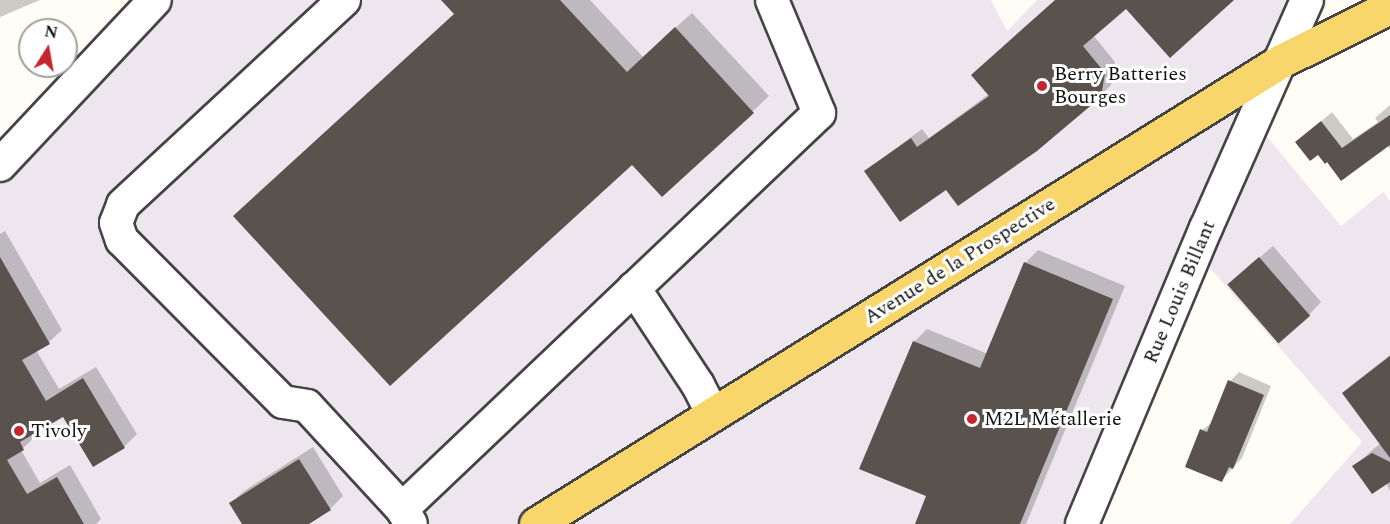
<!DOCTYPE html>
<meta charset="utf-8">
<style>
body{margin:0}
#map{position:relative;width:1390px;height:524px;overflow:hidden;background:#fffdf5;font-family:Spectral,serif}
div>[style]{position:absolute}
.industrial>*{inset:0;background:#eee6ef}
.shadow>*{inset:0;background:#0003}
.building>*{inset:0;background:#5a524d;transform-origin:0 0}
.roads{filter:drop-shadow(2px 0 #444) drop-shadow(-2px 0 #444) drop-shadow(0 2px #444) drop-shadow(0 -2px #444)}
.minor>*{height:32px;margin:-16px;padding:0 16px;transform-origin:16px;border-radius:16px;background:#fff}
.major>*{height:33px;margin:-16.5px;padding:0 16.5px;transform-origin:16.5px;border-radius:16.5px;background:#f9d66b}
.dots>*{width:16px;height:16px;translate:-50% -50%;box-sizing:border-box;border:3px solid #fff;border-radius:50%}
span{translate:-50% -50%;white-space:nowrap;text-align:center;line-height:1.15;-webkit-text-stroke:6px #fff;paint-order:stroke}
.poi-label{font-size:20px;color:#111}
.left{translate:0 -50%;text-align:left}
.street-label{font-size:20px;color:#111}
.north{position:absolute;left:18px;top:18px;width:60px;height:60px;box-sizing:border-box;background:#fff;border:2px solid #a0a0a0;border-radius:50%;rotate:11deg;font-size:16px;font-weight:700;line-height:24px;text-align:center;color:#111}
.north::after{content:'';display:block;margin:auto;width:21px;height:27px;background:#c4262e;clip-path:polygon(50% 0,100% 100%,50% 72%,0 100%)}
</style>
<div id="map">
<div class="industrial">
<div style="clip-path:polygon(155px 0,991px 0,1007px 31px,1037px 0,1301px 0,1254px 121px,1341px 226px,1383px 192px,1390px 201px,1390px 524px,1290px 524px,1362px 442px,1196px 252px,1083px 524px,0 524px,0 165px)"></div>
</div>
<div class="shadow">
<div style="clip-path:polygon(0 0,40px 0,0 17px)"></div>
<div style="clip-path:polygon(443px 0,590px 0,643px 57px,692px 13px,769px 96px,662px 195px,632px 162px,455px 13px)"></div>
<div style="clip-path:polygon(1056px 0,1231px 0,1126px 7px,1093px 35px,1115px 62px,1111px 85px,1100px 96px,947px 188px,866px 171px,922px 129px,929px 138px,989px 94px)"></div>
<div style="clip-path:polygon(1390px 105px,1390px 149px,1387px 145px,1328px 160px,1297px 142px,1332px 112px,1353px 139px,1378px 122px,1375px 118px)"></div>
<div style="clip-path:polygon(5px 231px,62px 330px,49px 342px,36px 350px,59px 389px,96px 367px,137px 434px,124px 447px,63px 415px,34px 432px,36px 436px,21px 450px,40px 483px,70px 465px,101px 519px,96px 524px,0 524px,0 234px)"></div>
<div style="clip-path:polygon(1273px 246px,1321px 302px,1309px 315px,1229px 284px)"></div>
<div style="clip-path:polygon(1038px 250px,1125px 286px,1026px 524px,916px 524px,928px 496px,914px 342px,927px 329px,988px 354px,1025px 263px)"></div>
<div style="clip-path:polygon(1390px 355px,1390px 405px,1344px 393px,1353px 384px)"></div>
<div style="clip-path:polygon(1239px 372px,1271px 386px,1242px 458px,1222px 480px,1202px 430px,1213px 422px,1230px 381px)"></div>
<div style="clip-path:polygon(1383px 441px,1390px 445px,1390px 491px,1386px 483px,1354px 466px)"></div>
<div style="clip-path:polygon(313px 447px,343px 496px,330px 509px,306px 524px,244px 524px,231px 503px,244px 491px)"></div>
</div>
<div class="building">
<div style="clip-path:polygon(441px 0,560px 0,627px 72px,675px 27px,754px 113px,662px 197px,632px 165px,390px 386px,233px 216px,454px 14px)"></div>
<div style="clip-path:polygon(1055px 0,1234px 0,1170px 58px,1126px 9px,1083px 46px,1105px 73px,1101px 97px,1037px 151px,958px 206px,946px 190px,900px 222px,864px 171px,911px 138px,917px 147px,989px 96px,971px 75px)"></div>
<div style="clip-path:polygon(1390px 115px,1390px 145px,1341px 181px,1327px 162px,1325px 164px,1318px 155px,1310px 161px,1295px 142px,1321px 121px,1342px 148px)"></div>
<div style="clip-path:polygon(0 257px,50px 344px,22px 360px,46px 401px,83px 378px,125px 448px,93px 467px,63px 417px,20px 442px,24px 450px,7px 460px,27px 494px,57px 477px,84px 524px,0 524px)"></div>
<div style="left:1259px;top:257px;width:78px;height:42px;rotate:49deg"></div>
<div style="clip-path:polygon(1024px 262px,1113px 299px,1039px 477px,1020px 524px,915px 524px,926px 496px,859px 469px,913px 341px,980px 368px)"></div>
<div style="clip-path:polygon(1390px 356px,1390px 458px,1342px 393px)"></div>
<div style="clip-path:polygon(1228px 380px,1264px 395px,1233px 469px,1229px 467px,1222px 482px,1185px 467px,1200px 429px,1207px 432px)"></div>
<div style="clip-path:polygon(1372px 453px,1390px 462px,1390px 482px,1372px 494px,1352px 466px)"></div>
<div style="clip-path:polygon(299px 459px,331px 510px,309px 524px,242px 524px,229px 503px)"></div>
</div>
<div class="roads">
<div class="minor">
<div style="left:344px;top:0;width:301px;rotate:137.2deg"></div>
<div style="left:123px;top:205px;width:19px;rotate:111deg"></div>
<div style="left:116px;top:223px;width:18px;rotate:71deg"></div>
<div style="left:122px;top:240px;width:228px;rotate:45.2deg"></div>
<div style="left:283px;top:402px;width:24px;rotate:9deg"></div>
<div style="left:307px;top:406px;width:140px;rotate:47.3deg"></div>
<div style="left:402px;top:509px;width:17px;rotate:59deg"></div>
<div style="left:0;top:165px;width:226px;rotate:-46.8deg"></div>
<div style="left:634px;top:288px;width:116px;rotate:56.6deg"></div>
<div style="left:698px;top:385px;width:33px;rotate:63deg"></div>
<div style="left:402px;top:509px;width:575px;rotate:-43.52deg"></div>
<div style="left:819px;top:113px;width:122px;rotate:-112.6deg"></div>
<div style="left:1082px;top:524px;width:321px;rotate:-67.3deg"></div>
<div style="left:1206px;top:228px;width:249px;rotate:-66.1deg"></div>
</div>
<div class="major">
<div style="left:536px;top:524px;width:877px;rotate:-31.86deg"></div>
<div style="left:1281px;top:61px;width:122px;rotate:-26.4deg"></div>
</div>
</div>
<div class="dots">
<div style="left:1042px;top:86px;background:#c4262e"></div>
<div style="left:972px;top:419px;background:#c4262e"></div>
<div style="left:19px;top:431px;background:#c4262e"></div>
</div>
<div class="poi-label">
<span class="left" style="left:1054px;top:86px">Berry Batteries<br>Bourges</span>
<span class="left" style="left:984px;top:419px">M2L Métallerie</span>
<span class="left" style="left:31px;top:431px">Tivoly</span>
</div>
<div class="street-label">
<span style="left:960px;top:261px;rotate:-32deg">Avenue de la Prospective</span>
<span style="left:1180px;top:292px;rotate:-67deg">Rue Louis Billant</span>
</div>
<div class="north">N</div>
</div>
